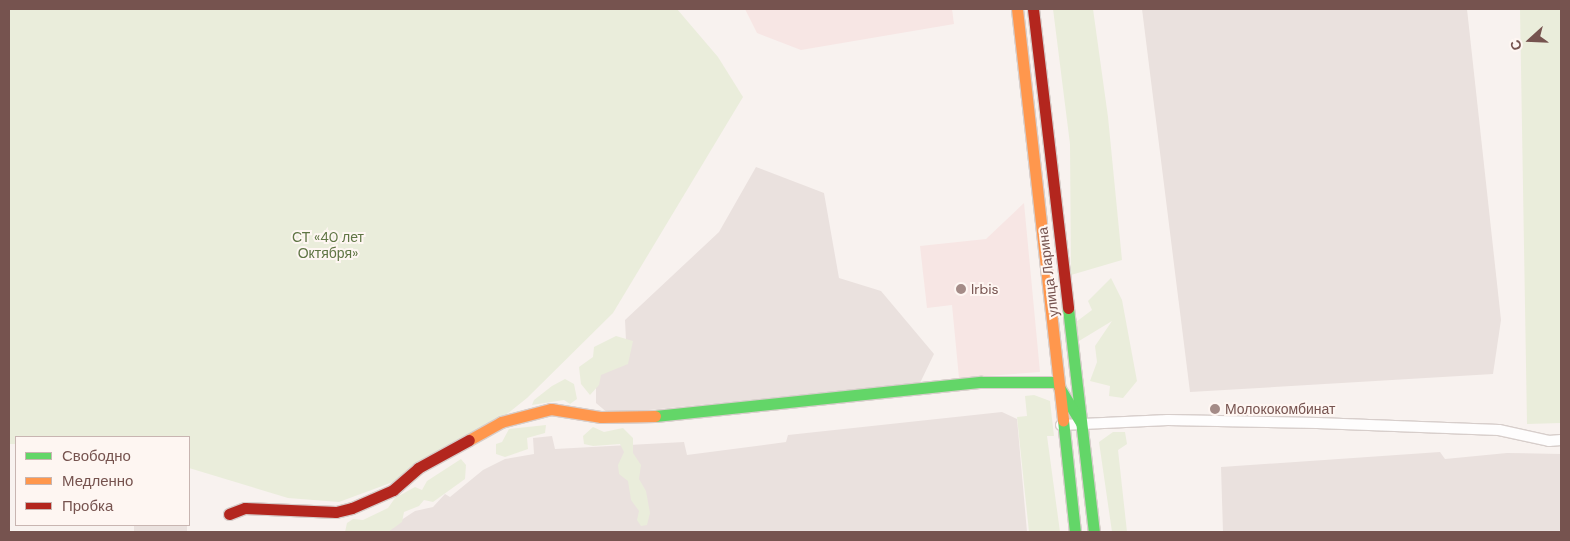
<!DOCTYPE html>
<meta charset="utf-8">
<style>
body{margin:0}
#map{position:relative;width:1570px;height:541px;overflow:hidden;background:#f8f2ef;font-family:"DM Sans",sans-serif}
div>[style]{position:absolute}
.commercial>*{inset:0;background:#f7e6e4}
.industrial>*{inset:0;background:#eae1de;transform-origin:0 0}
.green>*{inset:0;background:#eaeddb}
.roads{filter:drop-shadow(1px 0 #d7cecb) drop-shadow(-1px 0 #d7cecb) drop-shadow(0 1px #d7cecb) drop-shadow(0 -1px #d7cecb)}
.street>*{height:10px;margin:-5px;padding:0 5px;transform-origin:5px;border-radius:5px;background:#fefdfd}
.fast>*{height:11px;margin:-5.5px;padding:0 5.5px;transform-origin:5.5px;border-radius:5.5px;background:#63d668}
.slow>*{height:11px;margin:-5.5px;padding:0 5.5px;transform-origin:5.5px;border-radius:5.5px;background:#ff974d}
.jam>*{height:11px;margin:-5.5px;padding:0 5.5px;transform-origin:5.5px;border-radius:5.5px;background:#b3261e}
.dots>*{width:14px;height:14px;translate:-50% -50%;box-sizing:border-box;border:2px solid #fef6f2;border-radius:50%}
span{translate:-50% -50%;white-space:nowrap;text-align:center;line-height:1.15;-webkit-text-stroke:4px #fef6f2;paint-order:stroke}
.park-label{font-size:14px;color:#5f7544}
.street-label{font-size:14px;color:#76534f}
.poi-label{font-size:14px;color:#76534f}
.left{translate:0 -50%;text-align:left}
.frame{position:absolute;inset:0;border:10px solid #76534f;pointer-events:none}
.legend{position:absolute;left:15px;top:436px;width:175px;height:90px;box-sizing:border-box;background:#fef6f2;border:1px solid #c8b5b1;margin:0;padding:6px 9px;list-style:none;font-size:15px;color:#76534f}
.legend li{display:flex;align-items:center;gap:10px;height:25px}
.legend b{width:25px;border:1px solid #c8b5b1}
.north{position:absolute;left:1505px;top:15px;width:50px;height:50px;-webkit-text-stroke:4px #fef6f2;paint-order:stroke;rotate:250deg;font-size:14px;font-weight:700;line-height:20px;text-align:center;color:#76534f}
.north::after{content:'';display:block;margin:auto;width:18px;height:22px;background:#76534f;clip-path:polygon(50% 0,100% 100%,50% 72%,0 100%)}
</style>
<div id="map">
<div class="commercial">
<div style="clip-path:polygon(745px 9px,952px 9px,954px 24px,801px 50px,757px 33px)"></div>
<div style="clip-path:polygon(1024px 203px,1040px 372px,959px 378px,952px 305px,927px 308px,920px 246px,986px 239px)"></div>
</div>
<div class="industrial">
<div style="clip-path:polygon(1142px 9px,1467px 9px,1501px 320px,1493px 374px,1190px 392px)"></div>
<div style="clip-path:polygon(756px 167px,824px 193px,839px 278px,881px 291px,934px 354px,920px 383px,609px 414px,596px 403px,596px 373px,627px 361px,625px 320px,719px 232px)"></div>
<div style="clip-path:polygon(1002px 412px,1017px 419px,1027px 532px,383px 532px,415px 511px,433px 507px,445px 494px,450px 497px,483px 470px,505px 459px,534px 454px,533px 438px,552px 436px,555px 449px,684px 442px,687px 455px,786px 442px,788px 435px)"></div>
<div style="clip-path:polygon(1440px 452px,1445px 459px,1507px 453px,1561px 454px,1561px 532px,1223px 532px,1221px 467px)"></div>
<div style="left:134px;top:525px;width:53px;height:8px"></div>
</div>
<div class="green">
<div style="clip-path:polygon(9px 9px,677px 9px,718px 57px,743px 97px,613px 313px,527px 398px,502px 418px,393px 482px,339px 502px,288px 498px,189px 468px,189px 437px,16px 437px,16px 444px,9px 444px)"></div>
<div style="clip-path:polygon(1053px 9px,1093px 9px,1108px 117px,1122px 260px,1071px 275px,1070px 144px)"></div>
<div style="clip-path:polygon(1520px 9px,1561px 9px,1561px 423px,1527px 424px)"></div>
<div style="clip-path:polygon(1111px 278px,1122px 300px,1137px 381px,1123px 398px,1109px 396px,1110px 386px,1090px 381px,1097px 362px,1095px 346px,1112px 321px,1079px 341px,1076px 322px,1092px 310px,1088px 301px)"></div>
<div style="clip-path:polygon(616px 336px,633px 341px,628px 364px,601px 375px,599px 385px,590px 395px,581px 384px,579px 367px,593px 357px,594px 347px)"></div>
<div style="clip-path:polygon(565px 379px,574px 384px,577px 399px,570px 404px,564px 400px,532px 405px,534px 400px,552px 386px)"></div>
<div style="clip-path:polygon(1034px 395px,1050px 401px,1054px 436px,1047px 436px,1060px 532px,1029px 532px,1017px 417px,1027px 416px,1025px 396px)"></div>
<div style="clip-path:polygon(546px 425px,545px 433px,527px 438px,528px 449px,505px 457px,496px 454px,496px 444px,502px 442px,509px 429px)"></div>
<div style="clip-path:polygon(593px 427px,604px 432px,623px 428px,633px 438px,633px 453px,641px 465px,639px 479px,646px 491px,650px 513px,647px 525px,641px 526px,637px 520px,639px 511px,631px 500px,628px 481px,619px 474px,618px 465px,624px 452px,620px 444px,593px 446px,584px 444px,583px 436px)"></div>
<div style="clip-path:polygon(1113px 432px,1125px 432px,1127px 444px,1118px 450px,1127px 532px,1112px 532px,1099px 442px)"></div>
<div style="clip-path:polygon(461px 459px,466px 465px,465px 479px,433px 502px,424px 500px,419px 506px,404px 512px,402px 522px,388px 532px,345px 532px,347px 523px,353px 519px,363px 520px,388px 508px,395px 498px,415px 487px,422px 490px,427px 481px)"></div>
</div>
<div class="roads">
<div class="street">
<div style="left:1061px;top:425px;width:107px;rotate:-2.7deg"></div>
<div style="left:1168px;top:420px;width:149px;rotate:1.2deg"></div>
<div style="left:1317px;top:423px;width:182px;rotate:2.2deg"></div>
<div style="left:1499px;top:430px;width:51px;rotate:12.4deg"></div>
<div style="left:1549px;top:441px;width:12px;rotate:-5deg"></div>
</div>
<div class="fast">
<div style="left:1068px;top:308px;width:226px;rotate:83.4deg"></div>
<div style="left:655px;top:416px;width:328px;rotate:-6deg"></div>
<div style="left:981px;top:382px;width:75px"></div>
<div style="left:1056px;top:382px;width:48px;rotate:58.6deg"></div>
<div style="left:1063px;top:420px;width:113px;rotate:83.9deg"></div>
</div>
<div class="slow">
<div style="left:1017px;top:9px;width:414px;rotate:83.6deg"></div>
<div style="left:469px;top:440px;width:37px;rotate:-29deg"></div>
<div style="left:501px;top:422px;width:52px;rotate:-14.6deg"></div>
<div style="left:551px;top:409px;width:51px;rotate:9.1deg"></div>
<div style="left:601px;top:417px;width:54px;rotate:-1.1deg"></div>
</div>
<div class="jam">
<div style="left:1033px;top:9px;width:301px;rotate:83.3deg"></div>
<div style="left:229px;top:514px;width:17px;rotate:-21deg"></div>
<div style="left:245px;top:508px;width:91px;rotate:2.5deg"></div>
<div style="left:336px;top:512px;width:16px;rotate:-14deg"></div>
<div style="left:352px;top:508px;width:45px;rotate:-23.7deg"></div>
<div style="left:393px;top:490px;width:33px;rotate:-41deg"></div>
<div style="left:418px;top:468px;width:58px;rotate:-28.8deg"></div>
</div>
</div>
<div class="dots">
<div style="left:961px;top:289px;background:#a48b87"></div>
<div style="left:1215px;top:409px;background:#a48b87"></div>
</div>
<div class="park-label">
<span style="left:328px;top:245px">СТ «40 лет<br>Октября»</span>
</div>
<div class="street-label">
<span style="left:1048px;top:272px;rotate:-97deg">улица Ларина</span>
</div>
<div class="poi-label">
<span class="left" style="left:971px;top:289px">Irbis</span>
<span class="left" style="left:1225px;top:409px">Молококомбинат</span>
</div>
<div class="frame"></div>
<ul class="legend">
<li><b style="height:6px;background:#63d668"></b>Свободно</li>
<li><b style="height:6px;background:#ff974d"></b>Медленно</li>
<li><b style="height:6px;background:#b3261e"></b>Пробка</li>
</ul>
<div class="north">С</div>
</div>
